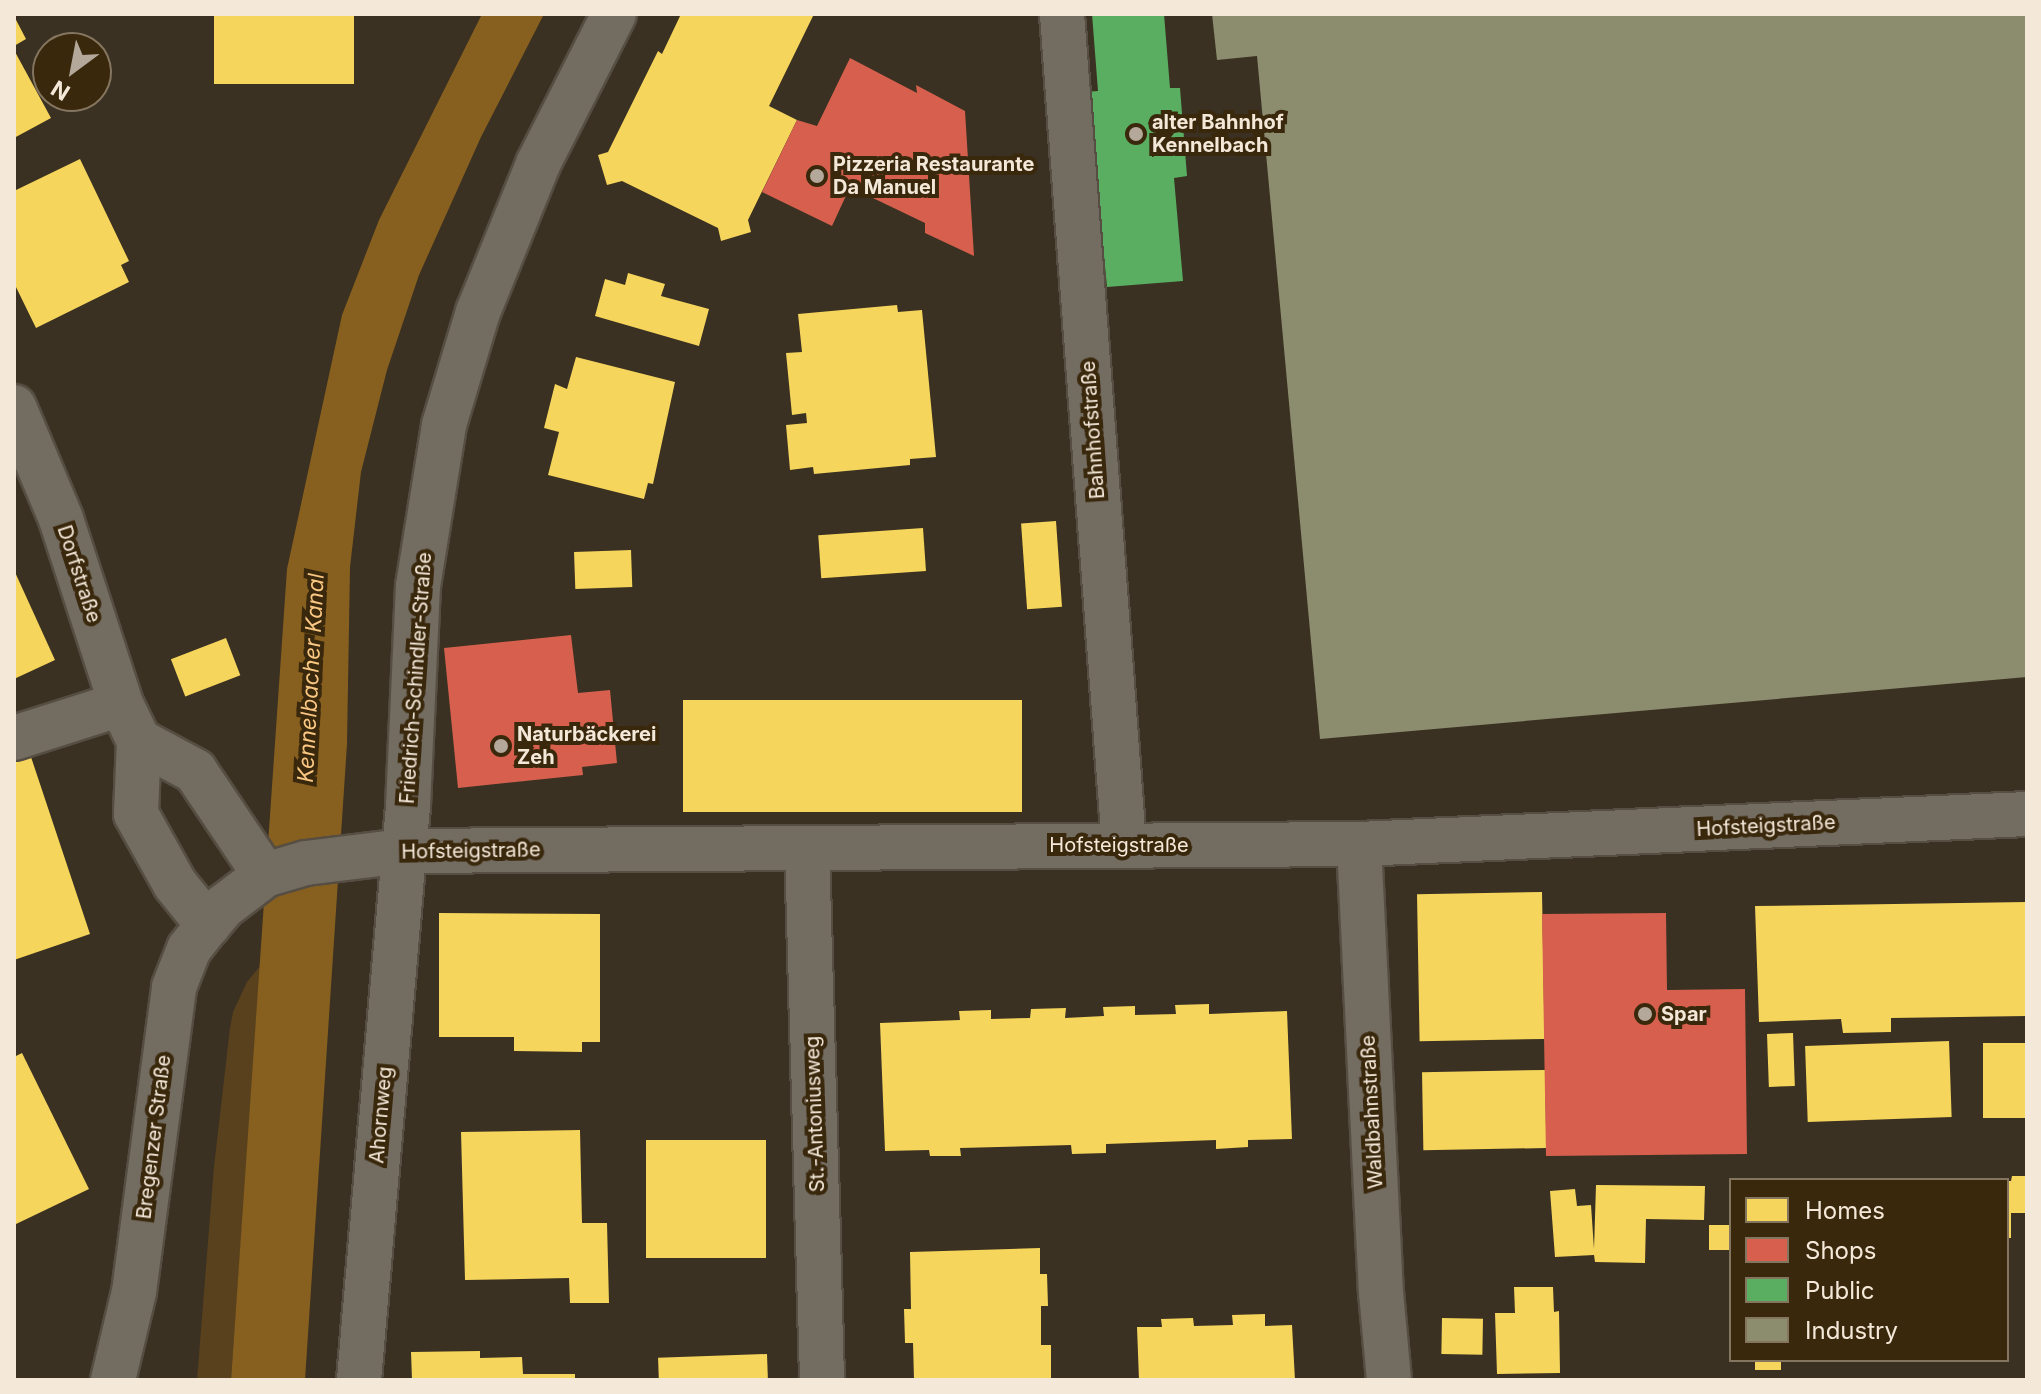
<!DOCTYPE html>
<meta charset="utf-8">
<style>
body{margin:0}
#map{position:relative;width:2041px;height:1394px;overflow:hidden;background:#3a3122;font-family:Inter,sans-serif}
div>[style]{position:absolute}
.green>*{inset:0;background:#59411d}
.water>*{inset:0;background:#875f1e}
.homes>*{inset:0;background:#f6d55c;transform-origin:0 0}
.shops>*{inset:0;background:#d6604d}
.public>*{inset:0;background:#5aae61}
.industry>*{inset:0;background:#8c8c6e}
.roads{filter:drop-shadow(2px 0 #564e42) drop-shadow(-2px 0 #564e42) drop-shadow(0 2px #564e42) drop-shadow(0 -2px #564e42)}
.minor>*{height:44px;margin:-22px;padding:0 22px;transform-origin:22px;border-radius:22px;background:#736c61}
.secondary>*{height:44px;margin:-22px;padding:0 22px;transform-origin:22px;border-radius:22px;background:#736c61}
.dots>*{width:22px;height:22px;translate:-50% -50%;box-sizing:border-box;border:4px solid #3a280d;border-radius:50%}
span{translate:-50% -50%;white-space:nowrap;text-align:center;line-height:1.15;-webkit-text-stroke:8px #3a280d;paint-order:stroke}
.poi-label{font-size:20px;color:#f4e8d9;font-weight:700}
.left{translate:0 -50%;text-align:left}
.street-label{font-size:20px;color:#f4e8d9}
.water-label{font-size:22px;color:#fac883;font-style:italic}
.frame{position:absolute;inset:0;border:16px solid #f4e8d9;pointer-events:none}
.legend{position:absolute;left:1729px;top:1178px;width:280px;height:184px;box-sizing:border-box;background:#3a280d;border:2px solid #84755f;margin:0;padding:10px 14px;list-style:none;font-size:24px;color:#f4e8d9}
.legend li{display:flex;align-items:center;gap:16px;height:40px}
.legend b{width:40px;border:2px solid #84755f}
.north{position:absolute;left:32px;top:32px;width:80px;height:80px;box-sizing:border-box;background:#3a280d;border:2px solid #84755f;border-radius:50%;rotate:212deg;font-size:22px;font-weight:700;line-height:32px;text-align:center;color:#f4e8d9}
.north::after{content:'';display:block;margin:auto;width:28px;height:36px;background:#b3a899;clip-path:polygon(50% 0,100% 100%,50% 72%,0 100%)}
</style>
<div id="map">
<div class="green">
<div style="clip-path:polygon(261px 965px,231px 1380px,197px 1380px,214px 1167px,230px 1028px,233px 1012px,247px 982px)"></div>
</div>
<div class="water">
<div style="clip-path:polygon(482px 14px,544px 14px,481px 137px,419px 275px,387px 370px,361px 472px,350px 567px,347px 744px,305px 1380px,231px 1380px,287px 569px,342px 315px,379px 220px)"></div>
</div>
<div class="homes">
<div style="left:214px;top:14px;width:140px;height:70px"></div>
<div style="clip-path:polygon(681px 14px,814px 14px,769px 106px,797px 120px,748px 220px,751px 232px,721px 241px,718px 228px,622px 181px,607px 185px,598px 155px,608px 152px,658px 51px,662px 54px)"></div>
<div style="clip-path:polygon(14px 16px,26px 39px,14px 46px)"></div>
<div style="clip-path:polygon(14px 50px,51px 118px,14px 138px)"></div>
<div style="clip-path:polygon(80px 159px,129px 261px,121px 265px,129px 282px,36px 328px,14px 283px,14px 191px)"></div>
<div style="clip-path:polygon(628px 273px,665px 284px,661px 296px,709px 309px,699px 346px,595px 316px,605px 279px,625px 285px)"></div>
<div style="clip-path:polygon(897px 305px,898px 312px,922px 310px,936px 457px,910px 459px,910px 465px,814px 474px,813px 467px,790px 470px,786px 425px,807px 423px,806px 413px,792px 415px,786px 353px,802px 352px,798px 314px)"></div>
<div style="clip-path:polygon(576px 357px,675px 382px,653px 484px,648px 483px,644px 499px,548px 475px,559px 432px,544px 428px,555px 384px,567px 389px)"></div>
<div style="left:1056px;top:521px;width:86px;height:35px;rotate:86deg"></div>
<div style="left:923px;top:528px;width:43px;height:105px;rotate:86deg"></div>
<div style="left:631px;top:550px;width:37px;height:57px;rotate:88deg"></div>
<div style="clip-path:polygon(14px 570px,55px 660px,14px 679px)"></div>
<div style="left:226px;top:638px;width:40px;height:59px;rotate:69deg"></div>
<div style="left:683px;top:700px;width:339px;height:112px"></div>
<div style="clip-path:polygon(29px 751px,90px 934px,14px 960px,14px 756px)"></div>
<div style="left:1542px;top:892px;width:147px;height:125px;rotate:89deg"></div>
<div style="clip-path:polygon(2027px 902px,2027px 1016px,1891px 1018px,1891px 1032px,1843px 1033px,1841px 1019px,1759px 1022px,1755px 906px)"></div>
<div style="clip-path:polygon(439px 913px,600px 914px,600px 1042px,582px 1042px,582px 1052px,514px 1051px,514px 1037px,439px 1037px)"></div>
<div style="clip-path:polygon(1209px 1004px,1209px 1014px,1287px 1011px,1292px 1139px,1248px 1140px,1248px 1147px,1216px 1149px,1216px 1140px,1106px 1144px,1106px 1153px,1072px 1154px,1071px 1145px,960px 1148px,961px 1156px,930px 1156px,929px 1150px,885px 1151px,880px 1023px,960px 1020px,959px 1011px,991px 1010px,991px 1019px,1030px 1018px,1031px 1009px,1066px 1008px,1065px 1018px,1104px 1016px,1103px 1007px,1135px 1006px,1135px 1015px,1176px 1014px,1175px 1005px)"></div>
<div style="left:1793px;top:1033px;width:53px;height:26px;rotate:88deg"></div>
<div style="left:1949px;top:1041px;width:76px;height:144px;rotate:88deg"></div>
<div style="left:2027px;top:1043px;width:75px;height:44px;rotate:90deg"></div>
<div style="clip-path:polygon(22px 1053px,89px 1189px,14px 1225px,14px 1057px)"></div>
<div style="left:1545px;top:1070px;width:78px;height:123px;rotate:89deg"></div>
<div style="clip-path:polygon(580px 1130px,582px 1223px,607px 1223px,609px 1303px,570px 1303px,569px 1278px,465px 1280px,461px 1132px)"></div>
<div style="left:766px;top:1140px;width:118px;height:120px;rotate:90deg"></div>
<div style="clip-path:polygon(2012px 1176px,2027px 1176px,2027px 1213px,2011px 1213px,2011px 1238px,2007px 1238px,2007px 1181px,2011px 1181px)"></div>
<div style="clip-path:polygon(1596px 1185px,1705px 1186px,1704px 1220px,1646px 1219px,1645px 1263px,1595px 1262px,1594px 1255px,1555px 1257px,1550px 1191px,1575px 1189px,1577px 1206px,1591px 1205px,1594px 1249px)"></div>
<div style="left:1709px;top:1225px;width:22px;height:25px"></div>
<div style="clip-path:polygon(1040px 1248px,1040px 1274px,1047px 1274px,1048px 1306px,1041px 1306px,1041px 1345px,1051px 1345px,1051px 1378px,914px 1380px,913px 1343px,905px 1343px,904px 1309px,911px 1309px,910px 1252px)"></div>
<div style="clip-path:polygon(1514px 1287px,1553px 1287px,1554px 1312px,1559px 1311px,1560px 1373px,1497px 1374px,1495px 1313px,1515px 1313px)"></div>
<div style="clip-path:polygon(1265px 1314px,1265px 1326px,1292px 1325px,1295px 1380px,1139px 1380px,1137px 1327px,1162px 1327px,1161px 1319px,1193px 1318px,1194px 1326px,1233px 1325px,1232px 1315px)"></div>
<div style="left:1442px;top:1318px;width:41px;height:36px;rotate:1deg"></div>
<div style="clip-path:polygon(480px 1351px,480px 1358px,522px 1357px,523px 1374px,575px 1374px,575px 1380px,412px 1380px,411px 1352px)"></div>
<div style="left:767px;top:1354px;width:26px;height:109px;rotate:88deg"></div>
<div style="left:1755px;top:1360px;width:26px;height:10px"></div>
</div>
<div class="shops">
<div style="clip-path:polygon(850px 58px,917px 93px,916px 85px,965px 111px,974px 256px,925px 233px,925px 223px,850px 187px,832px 226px,762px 192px,797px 120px,817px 126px)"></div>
<div style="clip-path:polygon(571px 635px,578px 693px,610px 690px,617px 763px,582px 767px,583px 775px,458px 788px,444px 648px)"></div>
<div style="clip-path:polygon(1666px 913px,1667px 990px,1745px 989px,1747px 1154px,1546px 1156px,1542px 914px)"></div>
</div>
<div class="public">
<div style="clip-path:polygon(1092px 14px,1164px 14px,1170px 88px,1180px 88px,1187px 176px,1174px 178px,1183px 281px,1107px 287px,1098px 194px,1093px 194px,1084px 92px,1098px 91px)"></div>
</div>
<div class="industry">
<div style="clip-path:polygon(1212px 14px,2027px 14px,2027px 677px,1320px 739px,1257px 56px,1217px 60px)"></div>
</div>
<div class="roads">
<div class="minor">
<div style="left:1062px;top:14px;width:833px;rotate:85.73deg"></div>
<div style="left:14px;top:407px;width:121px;rotate:67.2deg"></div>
<div style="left:61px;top:519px;width:194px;rotate:72deg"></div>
<div style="left:121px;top:704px;width:41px;rotate:64.1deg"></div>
<div style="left:139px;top:741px;width:73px;rotate:92.4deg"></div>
<div style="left:136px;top:814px;width:80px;rotate:60.9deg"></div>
<div style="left:175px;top:884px;width:53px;rotate:51.2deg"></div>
<div style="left:14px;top:738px;width:112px;rotate:-17.6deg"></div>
<div style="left:139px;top:741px;width:64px;rotate:28.2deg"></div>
<div style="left:195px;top:771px;width:125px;rotate:56.1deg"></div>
<div style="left:1359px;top:844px;width:449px;rotate:87.2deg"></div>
<div style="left:1381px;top:1292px;width:88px;rotate:84.8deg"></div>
<div style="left:807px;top:848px;width:532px;rotate:88.38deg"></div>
<div style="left:359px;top:1380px;width:576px;rotate:-85.12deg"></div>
<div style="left:408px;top:806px;width:220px;rotate:-87.4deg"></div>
<div style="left:418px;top:586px;width:163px;rotate:-80.8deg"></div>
<div style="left:444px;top:425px;width:118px;rotate:-73.3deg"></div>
<div style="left:478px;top:312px;width:160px;rotate:-67.9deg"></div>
<div style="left:538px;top:164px;width:168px;rotate:-63.1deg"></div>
</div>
<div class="secondary">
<div style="left:113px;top:1380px;width:90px;rotate:-76.6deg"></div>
<div style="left:134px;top:1292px;width:308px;rotate:-82.5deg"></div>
<div style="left:174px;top:987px;width:41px;rotate:-68.5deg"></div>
<div style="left:189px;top:949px;width:31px;rotate:-52deg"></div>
<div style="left:208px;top:925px;width:23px;rotate:-50deg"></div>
<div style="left:223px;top:907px;width:53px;rotate:-37.3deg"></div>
<div style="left:265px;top:875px;width:43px;rotate:-16.3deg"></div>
<div style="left:306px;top:863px;width:99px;rotate:-7deg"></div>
<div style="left:404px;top:851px;width:955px;rotate:-0.42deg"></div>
<div style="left:1359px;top:844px;width:669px;rotate:-2.57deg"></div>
</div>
</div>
<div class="dots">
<div style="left:1136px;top:134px;background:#b3a899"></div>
<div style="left:817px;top:176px;background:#b3a899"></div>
<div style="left:501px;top:746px;background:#b3a899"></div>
<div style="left:1645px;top:1014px;background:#b3a899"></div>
</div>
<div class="poi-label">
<span class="left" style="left:1152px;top:134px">alter Bahnhof<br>Kennelbach</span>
<span class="left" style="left:833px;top:176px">Pizzeria Restaurante<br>Da Manuel</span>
<span class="left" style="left:517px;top:746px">Naturbäckerei<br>Zeh</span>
<span class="left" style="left:1661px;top:1014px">Spar</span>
</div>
<div class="street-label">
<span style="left:1093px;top:430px;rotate:-94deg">Bahnhofstraße</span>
<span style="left:79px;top:574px;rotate:72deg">Dorfstraße</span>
<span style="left:416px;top:678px;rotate:-86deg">Friedrich-Schindler-Straße</span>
<span style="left:1766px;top:826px;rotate:-3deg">Hofsteigstraße</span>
<span style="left:1119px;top:845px">Hofsteigstraße</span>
<span style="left:471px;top:851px;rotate:-1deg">Hofsteigstraße</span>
<span style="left:1372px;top:1112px;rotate:-93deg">Waldbahnstraße</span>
<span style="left:815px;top:1114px;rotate:-92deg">St.-Antoniusweg</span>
<span style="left:381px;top:1115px;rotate:-85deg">Ahornweg</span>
<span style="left:154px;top:1137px;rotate:-83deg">Bregenzer Straße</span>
</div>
<div class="water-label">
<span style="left:311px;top:678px;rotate:-87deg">Kennelbacher Kanal</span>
</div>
<div class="frame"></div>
<ul class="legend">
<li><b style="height:22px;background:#f6d55c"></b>Homes</li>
<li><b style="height:22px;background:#d6604d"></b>Shops</li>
<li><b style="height:22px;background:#5aae61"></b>Public</li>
<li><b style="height:22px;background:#8c8c6e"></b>Industry</li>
</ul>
<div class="north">N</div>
</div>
